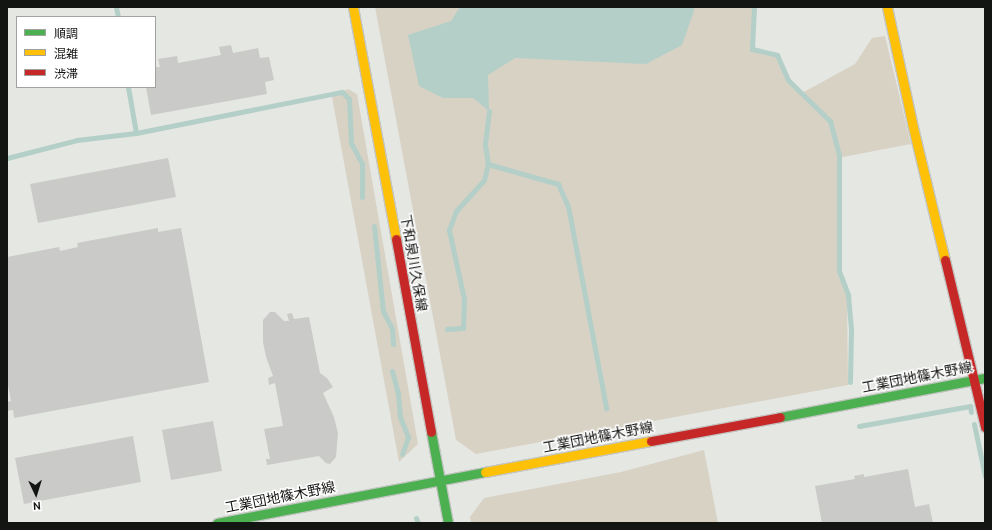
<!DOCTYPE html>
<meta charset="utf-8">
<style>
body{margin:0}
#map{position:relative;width:992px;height:530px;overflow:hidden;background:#e5e7e3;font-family:Cabin,"Noto Sans JP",sans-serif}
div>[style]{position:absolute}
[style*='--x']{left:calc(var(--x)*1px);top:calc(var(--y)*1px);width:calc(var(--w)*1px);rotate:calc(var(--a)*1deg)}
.green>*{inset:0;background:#d8d2c5}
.water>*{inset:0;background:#b3cfc8}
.stream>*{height:5px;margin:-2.5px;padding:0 2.5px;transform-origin:2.5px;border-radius:2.5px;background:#b3cfc8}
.building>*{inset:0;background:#cacbc8}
.roads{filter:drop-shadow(1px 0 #c3c5c2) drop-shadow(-1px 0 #c3c5c2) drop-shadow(0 1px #c3c5c2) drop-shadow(0 -1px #c3c5c2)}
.fast>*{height:9px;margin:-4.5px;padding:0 4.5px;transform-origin:4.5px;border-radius:4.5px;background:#4caf50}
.slow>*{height:9px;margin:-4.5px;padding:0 4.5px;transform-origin:4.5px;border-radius:4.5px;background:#ffc107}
.jam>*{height:9px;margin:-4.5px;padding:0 4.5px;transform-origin:4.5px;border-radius:4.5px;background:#c62828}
span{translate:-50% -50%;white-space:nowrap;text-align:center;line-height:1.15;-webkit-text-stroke:3px #fff;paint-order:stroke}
.street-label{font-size:14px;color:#131512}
.frame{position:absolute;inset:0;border:8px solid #131512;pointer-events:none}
.legend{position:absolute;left:16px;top:16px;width:140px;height:72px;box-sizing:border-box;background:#fff;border:1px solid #a1a1a0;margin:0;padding:5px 7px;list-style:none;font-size:12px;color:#131512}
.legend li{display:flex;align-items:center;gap:8px;height:20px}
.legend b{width:20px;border:1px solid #a1a1a0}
.north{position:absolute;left:16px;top:474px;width:40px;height:40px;-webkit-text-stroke:3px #fff;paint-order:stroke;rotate:176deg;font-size:11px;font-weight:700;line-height:16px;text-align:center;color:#131512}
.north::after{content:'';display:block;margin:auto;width:14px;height:18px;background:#131512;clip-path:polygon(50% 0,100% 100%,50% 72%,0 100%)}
</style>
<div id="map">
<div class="green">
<i style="clip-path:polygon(375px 7px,753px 7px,751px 51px,776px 57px,787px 82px,800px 94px,855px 64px,872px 38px,885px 36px,911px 144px,838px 158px,837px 272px,847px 296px,848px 385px,476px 454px,456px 440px)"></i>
<i style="clip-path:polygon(348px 89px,357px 94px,418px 444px,399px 462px,332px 97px)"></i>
<i style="clip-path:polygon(704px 450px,718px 523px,471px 523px,470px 517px,484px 498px,621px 472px)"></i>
</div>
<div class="water">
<i style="clip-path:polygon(460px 7px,694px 7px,694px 11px,682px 45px,646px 64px,515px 58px,488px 75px,489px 111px,473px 98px,443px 98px,419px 86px,408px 35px,451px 21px)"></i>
</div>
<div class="stream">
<i style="--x:116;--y:7;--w:10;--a:79"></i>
<i style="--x:754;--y:7;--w:42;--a:92.7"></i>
<i style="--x:752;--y:49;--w:26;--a:13"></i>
<i style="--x:777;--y:55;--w:27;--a:66"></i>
<i style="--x:788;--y:80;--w:59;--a:44.3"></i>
<i style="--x:830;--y:121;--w:35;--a:75"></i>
<i style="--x:839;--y:155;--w:116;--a:90"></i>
<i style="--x:839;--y:271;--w:26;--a:69"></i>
<i style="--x:848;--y:295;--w:34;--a:85"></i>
<i style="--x:851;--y:329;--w:53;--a:91.1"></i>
<i style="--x:128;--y:87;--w:47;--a:80.1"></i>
<i style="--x:489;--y:111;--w:34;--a:97"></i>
<i style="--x:485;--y:145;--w:19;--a:81"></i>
<i style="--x:488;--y:164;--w:73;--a:15.9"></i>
<i style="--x:558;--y:184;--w:24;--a:66"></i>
<i style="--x:568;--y:206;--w:206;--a:79.3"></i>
<i style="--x:7;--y:158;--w:72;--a:-14.4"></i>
<i style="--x:77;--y:140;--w:59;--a:-6.8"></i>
<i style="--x:136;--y:133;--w:210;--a:-11.3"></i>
<i style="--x:342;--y:92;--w:10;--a:45"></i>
<i style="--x:349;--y:99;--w:44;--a:87.4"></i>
<i style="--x:351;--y:143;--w:24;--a:62"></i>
<i style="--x:362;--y:164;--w:33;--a:90"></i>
<i style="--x:374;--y:226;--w:85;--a:84"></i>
<i style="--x:383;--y:311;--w:20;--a:63"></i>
<i style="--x:392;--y:329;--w:15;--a:86"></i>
<i style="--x:447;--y:329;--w:16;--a:-4"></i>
<i style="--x:463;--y:328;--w:29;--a:-88"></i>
<i style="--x:464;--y:299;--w:71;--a:-102.3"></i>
<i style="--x:449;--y:230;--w:20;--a:-70"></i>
<i style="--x:456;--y:211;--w:42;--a:-47.9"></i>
<i style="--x:484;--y:180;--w:16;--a:-76"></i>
<i style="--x:392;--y:371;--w:24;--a:75"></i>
<i style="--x:398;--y:394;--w:23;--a:85"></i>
<i style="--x:400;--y:417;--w:22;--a:68"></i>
<i style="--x:408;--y:437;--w:18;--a:109"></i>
<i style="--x:974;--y:424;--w:53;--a:78.1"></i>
<i style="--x:859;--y:426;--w:113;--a:-10.2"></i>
<i style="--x:970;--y:406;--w:6;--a:81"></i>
<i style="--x:416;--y:518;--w:5;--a:68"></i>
</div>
<div class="building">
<i style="clip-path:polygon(231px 45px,233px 53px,258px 48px,260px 58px,269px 57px,274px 80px,265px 82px,267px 94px,151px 115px,146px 87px,155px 87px,155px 67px,160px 67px,158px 59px,177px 56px,178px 63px,221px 55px,219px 47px)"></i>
<i style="clip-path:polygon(168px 158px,176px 197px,38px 223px,30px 184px)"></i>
<i style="clip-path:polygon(158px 228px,158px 232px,181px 228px,209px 382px,14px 418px,13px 410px,7px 411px,7px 402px,11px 401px,7px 380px,7px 257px,59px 247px,60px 251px,78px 247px,77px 243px)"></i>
<i style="clip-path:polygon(270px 312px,275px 312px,284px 321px,289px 321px,287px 314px,292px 313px,294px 319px,309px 317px,320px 373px,327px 378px,333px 387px,323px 393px,334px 417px,338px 433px,336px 457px,330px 464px,326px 463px,319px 456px,267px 465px,266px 459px,270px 459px,264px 429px,283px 426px,275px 383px,269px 385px,268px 378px,273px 376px,266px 357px,263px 342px,263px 320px)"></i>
<i style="clip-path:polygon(213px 421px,222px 471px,171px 480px,162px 430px)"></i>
<i style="clip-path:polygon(133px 436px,141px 482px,24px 504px,15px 458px)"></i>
<i style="clip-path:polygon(908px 469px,915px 507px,929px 504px,933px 523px,822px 523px,815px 486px,855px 479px,854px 476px,864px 474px,864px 477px)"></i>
</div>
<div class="roads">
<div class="fast">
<i style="--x:780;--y:417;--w:209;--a:-10.8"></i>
<i style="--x:431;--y:432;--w:93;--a:79.4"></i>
<i style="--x:217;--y:523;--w:273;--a:-10.8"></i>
</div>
<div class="slow">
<i style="--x:353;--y:7;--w:236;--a:79.5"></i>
<i style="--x:887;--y:7;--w:119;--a:77.8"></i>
<i style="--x:912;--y:123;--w:141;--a:76.5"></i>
<i style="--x:485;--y:472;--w:169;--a:-10.6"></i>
</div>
<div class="jam">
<i style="--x:396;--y:239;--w:196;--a:79.7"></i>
<i style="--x:945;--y:260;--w:172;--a:76.5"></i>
<i style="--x:651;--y:441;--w:131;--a:-10.5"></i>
</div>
</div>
<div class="street-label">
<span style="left:414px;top:263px;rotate:80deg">下和泉川久保線</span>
<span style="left:917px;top:377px;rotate:-11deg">工業団地篠木野線</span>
<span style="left:598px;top:437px;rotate:-11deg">工業団地篠木野線</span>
<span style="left:280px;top:497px;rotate:-11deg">工業団地篠木野線</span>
</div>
<div class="frame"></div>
<ul class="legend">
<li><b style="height:5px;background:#4caf50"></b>順調</li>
<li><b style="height:5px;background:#ffc107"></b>混雑</li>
<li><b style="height:5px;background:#c62828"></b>渋滞</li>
</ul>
<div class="north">N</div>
</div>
